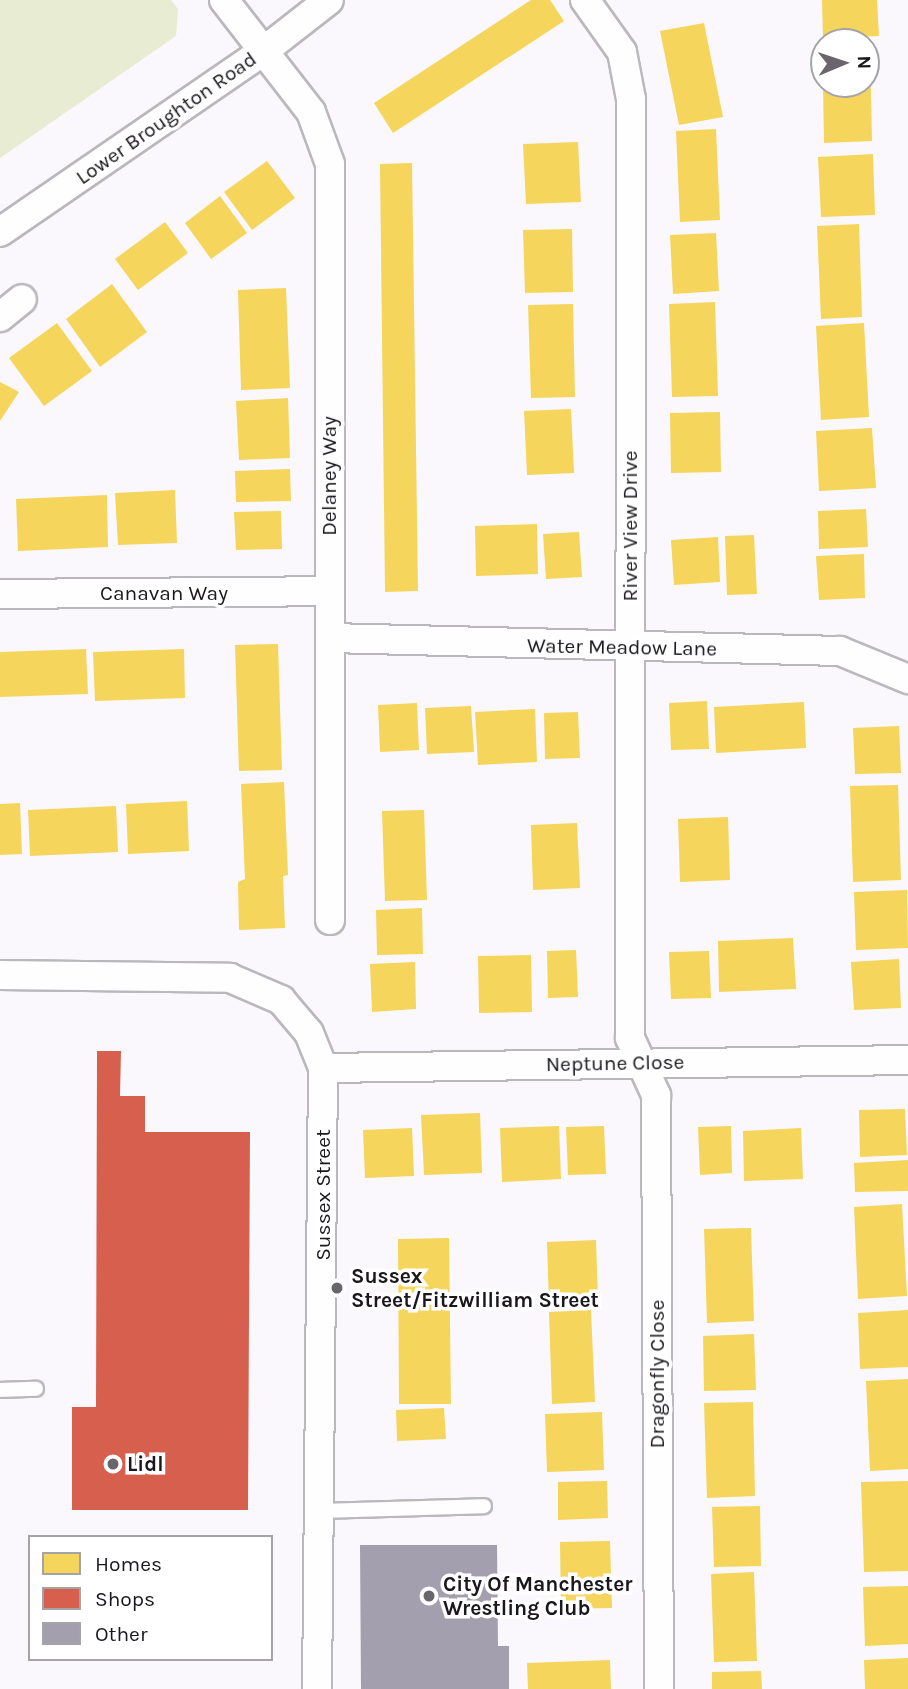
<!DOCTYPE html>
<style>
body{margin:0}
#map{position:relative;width:908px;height:1689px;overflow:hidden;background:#faf8fc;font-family:Karla,sans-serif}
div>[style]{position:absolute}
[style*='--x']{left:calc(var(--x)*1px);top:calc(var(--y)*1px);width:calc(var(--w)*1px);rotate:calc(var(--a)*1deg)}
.green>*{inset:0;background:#e8ecd2}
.homes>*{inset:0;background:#f6d55c}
.shops>*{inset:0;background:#d6604d}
.building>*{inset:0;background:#a39fae}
.roads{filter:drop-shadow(2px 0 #bab8bc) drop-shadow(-2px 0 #bab8bc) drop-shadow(0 2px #bab8bc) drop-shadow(0 -2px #bab8bc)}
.service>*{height:14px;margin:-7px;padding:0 7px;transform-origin:7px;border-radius:7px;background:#fefeff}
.minor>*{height:28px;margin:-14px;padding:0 14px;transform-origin:14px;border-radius:14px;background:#fefeff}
.dots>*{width:19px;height:19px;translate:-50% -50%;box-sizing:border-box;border:4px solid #fff;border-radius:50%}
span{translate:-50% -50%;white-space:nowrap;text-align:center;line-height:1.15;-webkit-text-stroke:7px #fff;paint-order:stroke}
.street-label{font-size:21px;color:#1b181d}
.poi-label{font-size:21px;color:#1b181d;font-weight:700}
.left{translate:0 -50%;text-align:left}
.legend{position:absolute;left:28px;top:1535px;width:245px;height:126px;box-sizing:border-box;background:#fff;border:2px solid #a4a3a5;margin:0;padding:9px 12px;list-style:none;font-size:21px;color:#1b181d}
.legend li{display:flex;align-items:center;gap:14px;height:35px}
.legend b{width:35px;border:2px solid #a4a3a5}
.north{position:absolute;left:810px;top:28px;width:70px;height:70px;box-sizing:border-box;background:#fff;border:2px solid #a4a3a5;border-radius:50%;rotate:88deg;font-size:19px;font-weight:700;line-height:28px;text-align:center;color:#1b181d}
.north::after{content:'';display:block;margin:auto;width:24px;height:32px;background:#69666b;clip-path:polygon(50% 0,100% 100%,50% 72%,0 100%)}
</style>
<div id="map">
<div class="green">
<i style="clip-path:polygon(0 0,171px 0,178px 9px,176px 36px,0 158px)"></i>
</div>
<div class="homes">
<i style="clip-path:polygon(531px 0,550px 0,564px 21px,393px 133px,374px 103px)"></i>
<i style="clip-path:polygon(822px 0,877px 0,879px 36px,823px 38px)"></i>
<i style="clip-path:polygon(704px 23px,723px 117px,679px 125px,660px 31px)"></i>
<i style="clip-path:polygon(866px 49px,870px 49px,872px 141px,824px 143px,823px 84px,866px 84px)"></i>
<i style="clip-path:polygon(716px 129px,720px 220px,680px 222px,676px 131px)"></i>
<i style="clip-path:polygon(578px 142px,581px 202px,526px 204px,523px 144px)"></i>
<i style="clip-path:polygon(873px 154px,875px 215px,821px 217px,818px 157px)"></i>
<i style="clip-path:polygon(267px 161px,295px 198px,252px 230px,224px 192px)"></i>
<i style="clip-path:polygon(412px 163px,418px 591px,385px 592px,380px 164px)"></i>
<i style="clip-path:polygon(220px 196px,247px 233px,211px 259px,185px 223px)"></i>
<i style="clip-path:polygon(165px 222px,188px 253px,138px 290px,115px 259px)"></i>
<i style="clip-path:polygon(859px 224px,862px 317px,821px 319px,817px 226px)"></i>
<i style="clip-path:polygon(572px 229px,573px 292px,525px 293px,523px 230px)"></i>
<i style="clip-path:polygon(716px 233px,719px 291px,673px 294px,670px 235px)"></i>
<i style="clip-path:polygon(112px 284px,147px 332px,100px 367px,66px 319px)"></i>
<i style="clip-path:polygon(286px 288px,290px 388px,241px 390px,238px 290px)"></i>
<i style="clip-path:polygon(715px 302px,718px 396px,672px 397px,669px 304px)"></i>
<i style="clip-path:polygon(573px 304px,575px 397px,531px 398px,528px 305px)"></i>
<i style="clip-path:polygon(57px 323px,92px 371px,44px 406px,9px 358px)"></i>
<i style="clip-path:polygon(864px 323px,869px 417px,821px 420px,816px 326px)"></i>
<i style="clip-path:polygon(0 382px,19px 392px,0 421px)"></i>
<i style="clip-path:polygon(288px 398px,290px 458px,239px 460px,236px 401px)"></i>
<i style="clip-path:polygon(571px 409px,574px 473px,527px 475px,524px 411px)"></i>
<i style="clip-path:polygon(720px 412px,721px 472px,671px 473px,670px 413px)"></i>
<i style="clip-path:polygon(872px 428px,876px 488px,819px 491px,816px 431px)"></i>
<i style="clip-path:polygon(290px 469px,291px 501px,236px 502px,235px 471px)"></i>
<i style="clip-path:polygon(175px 490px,177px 543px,118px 545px,115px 493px)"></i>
<i style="clip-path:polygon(107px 495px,108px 547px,18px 551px,16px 499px)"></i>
<i style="clip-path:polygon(866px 509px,868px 547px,819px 549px,818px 511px)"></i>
<i style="clip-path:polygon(281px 511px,282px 549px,236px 550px,234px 512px)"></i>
<i style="clip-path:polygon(537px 524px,538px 574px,476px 576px,475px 526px)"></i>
<i style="clip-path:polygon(579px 532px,582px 577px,546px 579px,543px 534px)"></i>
<i style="clip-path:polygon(754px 535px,757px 594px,727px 595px,725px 536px)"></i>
<i style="clip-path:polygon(718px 537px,720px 582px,674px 585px,671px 540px)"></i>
<i style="clip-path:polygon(864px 554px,865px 598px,819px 600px,816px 556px)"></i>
<i style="clip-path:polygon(278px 644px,282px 770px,239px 771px,235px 645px)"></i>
<i style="clip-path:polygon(86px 649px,88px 694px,0 697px,0 652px)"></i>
<i style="clip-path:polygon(184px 649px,185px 698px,95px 701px,93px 652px)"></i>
<i style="clip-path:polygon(707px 701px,709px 749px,671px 750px,669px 703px)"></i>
<i style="clip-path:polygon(804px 702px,806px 748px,716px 753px,714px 707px)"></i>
<i style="clip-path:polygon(417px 703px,419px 750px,380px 752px,378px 705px)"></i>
<i style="clip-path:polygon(471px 706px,474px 752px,427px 754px,425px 708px)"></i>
<i style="clip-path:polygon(535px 709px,537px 762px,478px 765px,475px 712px)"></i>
<i style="clip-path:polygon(578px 712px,580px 758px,545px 759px,544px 713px)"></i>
<i style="clip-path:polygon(899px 726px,901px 773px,855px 774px,853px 728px)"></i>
<i style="clip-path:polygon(284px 782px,288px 875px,283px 876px,285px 928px,239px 930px,238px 882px,245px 879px,241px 784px)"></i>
<i style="clip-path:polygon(898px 785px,901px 880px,853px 882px,850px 786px)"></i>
<i style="clip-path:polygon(187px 801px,189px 851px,128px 854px,126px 804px)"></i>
<i style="clip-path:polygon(20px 803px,22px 854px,0 855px,0 804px)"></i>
<i style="clip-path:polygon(116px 806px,118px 852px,30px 856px,28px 810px)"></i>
<i style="clip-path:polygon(424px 810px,427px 900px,385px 901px,382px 811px)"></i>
<i style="clip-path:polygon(728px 817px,730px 880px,680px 882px,678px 819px)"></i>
<i style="clip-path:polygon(577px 823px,580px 888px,533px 890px,531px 825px)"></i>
<i style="clip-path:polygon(907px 890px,908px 948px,856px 950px,854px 892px)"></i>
<i style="clip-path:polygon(422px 908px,423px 954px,377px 955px,376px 910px)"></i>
<i style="clip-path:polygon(793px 938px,796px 989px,719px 992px,718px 941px)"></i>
<i style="clip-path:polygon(576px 950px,578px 997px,548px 998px,547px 951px)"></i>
<i style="clip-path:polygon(709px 951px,711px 998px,671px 999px,669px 952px)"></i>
<i style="clip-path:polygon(531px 955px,532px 1012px,479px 1013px,478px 956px)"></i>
<i style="clip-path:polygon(899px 959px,901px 1008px,854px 1010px,851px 962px)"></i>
<i style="clip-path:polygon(415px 962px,416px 1009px,372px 1012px,370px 964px)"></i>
<i style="clip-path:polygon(905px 1109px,907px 1155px,860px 1157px,859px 1110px)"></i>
<i style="clip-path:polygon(480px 1113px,482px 1173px,424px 1175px,421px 1115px)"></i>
<i style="clip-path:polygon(559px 1126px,561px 1179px,502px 1182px,500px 1128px)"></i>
<i style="clip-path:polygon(604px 1126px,606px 1174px,568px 1175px,566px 1127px)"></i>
<i style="clip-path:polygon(731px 1126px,732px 1173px,700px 1175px,698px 1127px)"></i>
<i style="clip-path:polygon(412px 1128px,414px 1176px,365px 1178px,363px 1130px)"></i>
<i style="clip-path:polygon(801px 1128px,803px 1179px,744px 1181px,743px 1131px)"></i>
<i style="clip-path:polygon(908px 1160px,908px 1191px,855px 1192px,854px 1163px)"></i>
<i style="clip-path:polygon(902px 1204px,907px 1296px,858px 1299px,854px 1207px)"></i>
<i style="clip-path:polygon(751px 1228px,754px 1321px,707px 1323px,704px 1229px)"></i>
<i style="clip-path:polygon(449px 1238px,451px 1404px,399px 1404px,398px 1239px)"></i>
<i style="clip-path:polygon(596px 1240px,598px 1301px,549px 1303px,547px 1242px)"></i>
<i style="clip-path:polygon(591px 1310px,595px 1402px,552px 1404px,549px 1312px)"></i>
<i style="clip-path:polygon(908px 1310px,908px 1367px,860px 1369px,858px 1313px)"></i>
<i style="clip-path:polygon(754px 1334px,756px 1390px,704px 1391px,703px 1336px)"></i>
<i style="clip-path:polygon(908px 1379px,908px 1469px,870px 1471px,866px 1381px)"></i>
<i style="clip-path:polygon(753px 1402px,755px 1496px,707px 1498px,704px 1403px)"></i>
<i style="clip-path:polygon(444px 1408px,446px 1439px,397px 1441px,396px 1410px)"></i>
<i style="clip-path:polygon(602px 1412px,604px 1470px,547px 1472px,545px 1414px)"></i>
<i style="clip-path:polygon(607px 1481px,608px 1518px,558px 1520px,558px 1482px)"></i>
<i style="clip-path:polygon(908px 1481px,908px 1571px,864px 1572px,861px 1482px)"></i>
<i style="clip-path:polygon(760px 1506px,761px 1566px,714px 1567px,712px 1507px)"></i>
<i style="clip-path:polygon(610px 1541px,612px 1608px,561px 1609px,560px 1542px)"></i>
<i style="clip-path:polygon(754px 1572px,757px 1661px,714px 1662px,711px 1574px)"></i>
<i style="clip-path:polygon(908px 1586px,908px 1644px,865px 1646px,863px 1587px)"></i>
<i style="clip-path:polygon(908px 1658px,908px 1689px,865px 1689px,864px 1660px)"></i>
<i style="clip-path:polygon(610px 1660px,611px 1689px,528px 1689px,527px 1663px)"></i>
<i style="clip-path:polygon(761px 1671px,762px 1689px,712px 1689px,712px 1672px)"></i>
</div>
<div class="shops">
<i style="clip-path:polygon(97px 1051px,121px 1051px,120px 1096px,145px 1096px,145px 1132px,250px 1132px,248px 1510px,72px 1510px,72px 1407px,96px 1407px)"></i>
</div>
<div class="building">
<i style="clip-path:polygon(360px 1545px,497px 1545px,498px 1646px,509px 1646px,509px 1689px,361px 1689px)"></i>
</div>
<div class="roads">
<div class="service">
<i style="--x:0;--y:1390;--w:36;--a:-2"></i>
<i style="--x:319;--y:1511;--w:165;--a:-1.7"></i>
</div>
<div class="minor">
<i style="--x:224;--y:0;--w:142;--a:52.2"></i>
<i style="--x:311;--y:112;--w:55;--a:69.9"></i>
<i style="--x:330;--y:164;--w:756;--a:90"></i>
<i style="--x:585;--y:0;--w:64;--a:54.6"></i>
<i style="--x:622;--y:52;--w:48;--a:79.2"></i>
<i style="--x:631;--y:99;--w:939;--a:90.06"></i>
<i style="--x:630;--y:1038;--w:63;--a:65.5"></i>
<i style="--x:656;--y:1095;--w:594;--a:89.71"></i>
<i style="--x:0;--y:232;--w:321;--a:-34.5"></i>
<i style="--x:265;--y:50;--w:81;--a:-38"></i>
<i style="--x:0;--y:317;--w:28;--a:-39"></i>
<i style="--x:0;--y:594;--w:329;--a:-0.5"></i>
<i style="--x:330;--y:638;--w:510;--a:1.46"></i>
<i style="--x:840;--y:651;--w:74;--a:22.4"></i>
<i style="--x:0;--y:975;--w:230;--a:0.7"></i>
<i style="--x:230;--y:978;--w:56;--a:23.3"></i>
<i style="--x:281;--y:1000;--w:43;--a:49.7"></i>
<i style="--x:309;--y:1033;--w:38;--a:68"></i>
<i style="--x:323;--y:1068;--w:621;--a:90.55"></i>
<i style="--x:323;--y:1068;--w:585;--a:-0.78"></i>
</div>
</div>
<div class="dots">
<i style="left:337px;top:1288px;background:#69666b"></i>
<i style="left:113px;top:1464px;background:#69666b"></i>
<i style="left:429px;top:1596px;background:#69666b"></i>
</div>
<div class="street-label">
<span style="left:166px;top:118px;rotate:-35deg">Lower Broughton Road</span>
<span style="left:329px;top:476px;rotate:-90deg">Delaney Way</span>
<span style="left:630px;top:526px;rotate:-90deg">River View Drive</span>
<span style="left:164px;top:593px">Canavan Way</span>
<span style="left:622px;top:647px;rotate:1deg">Water Meadow Lane</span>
<span style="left:615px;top:1063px;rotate:-1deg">Neptune Close</span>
<span style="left:323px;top:1195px;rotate:-90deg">Sussex Street</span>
<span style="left:657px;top:1374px;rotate:-90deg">Dragonfly Close</span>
</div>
<div class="poi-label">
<span class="left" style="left:351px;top:1288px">Sussex<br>Street/Fitzwilliam Street</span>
<span class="left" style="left:127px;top:1464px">Lidl</span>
<span class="left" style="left:443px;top:1596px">City Of Manchester<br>Wrestling Club</span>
</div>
<ul class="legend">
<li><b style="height:19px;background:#f6d55c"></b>Homes</li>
<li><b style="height:19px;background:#d6604d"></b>Shops</li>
<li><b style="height:19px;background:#a39fae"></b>Other</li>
</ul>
<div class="north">N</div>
</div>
